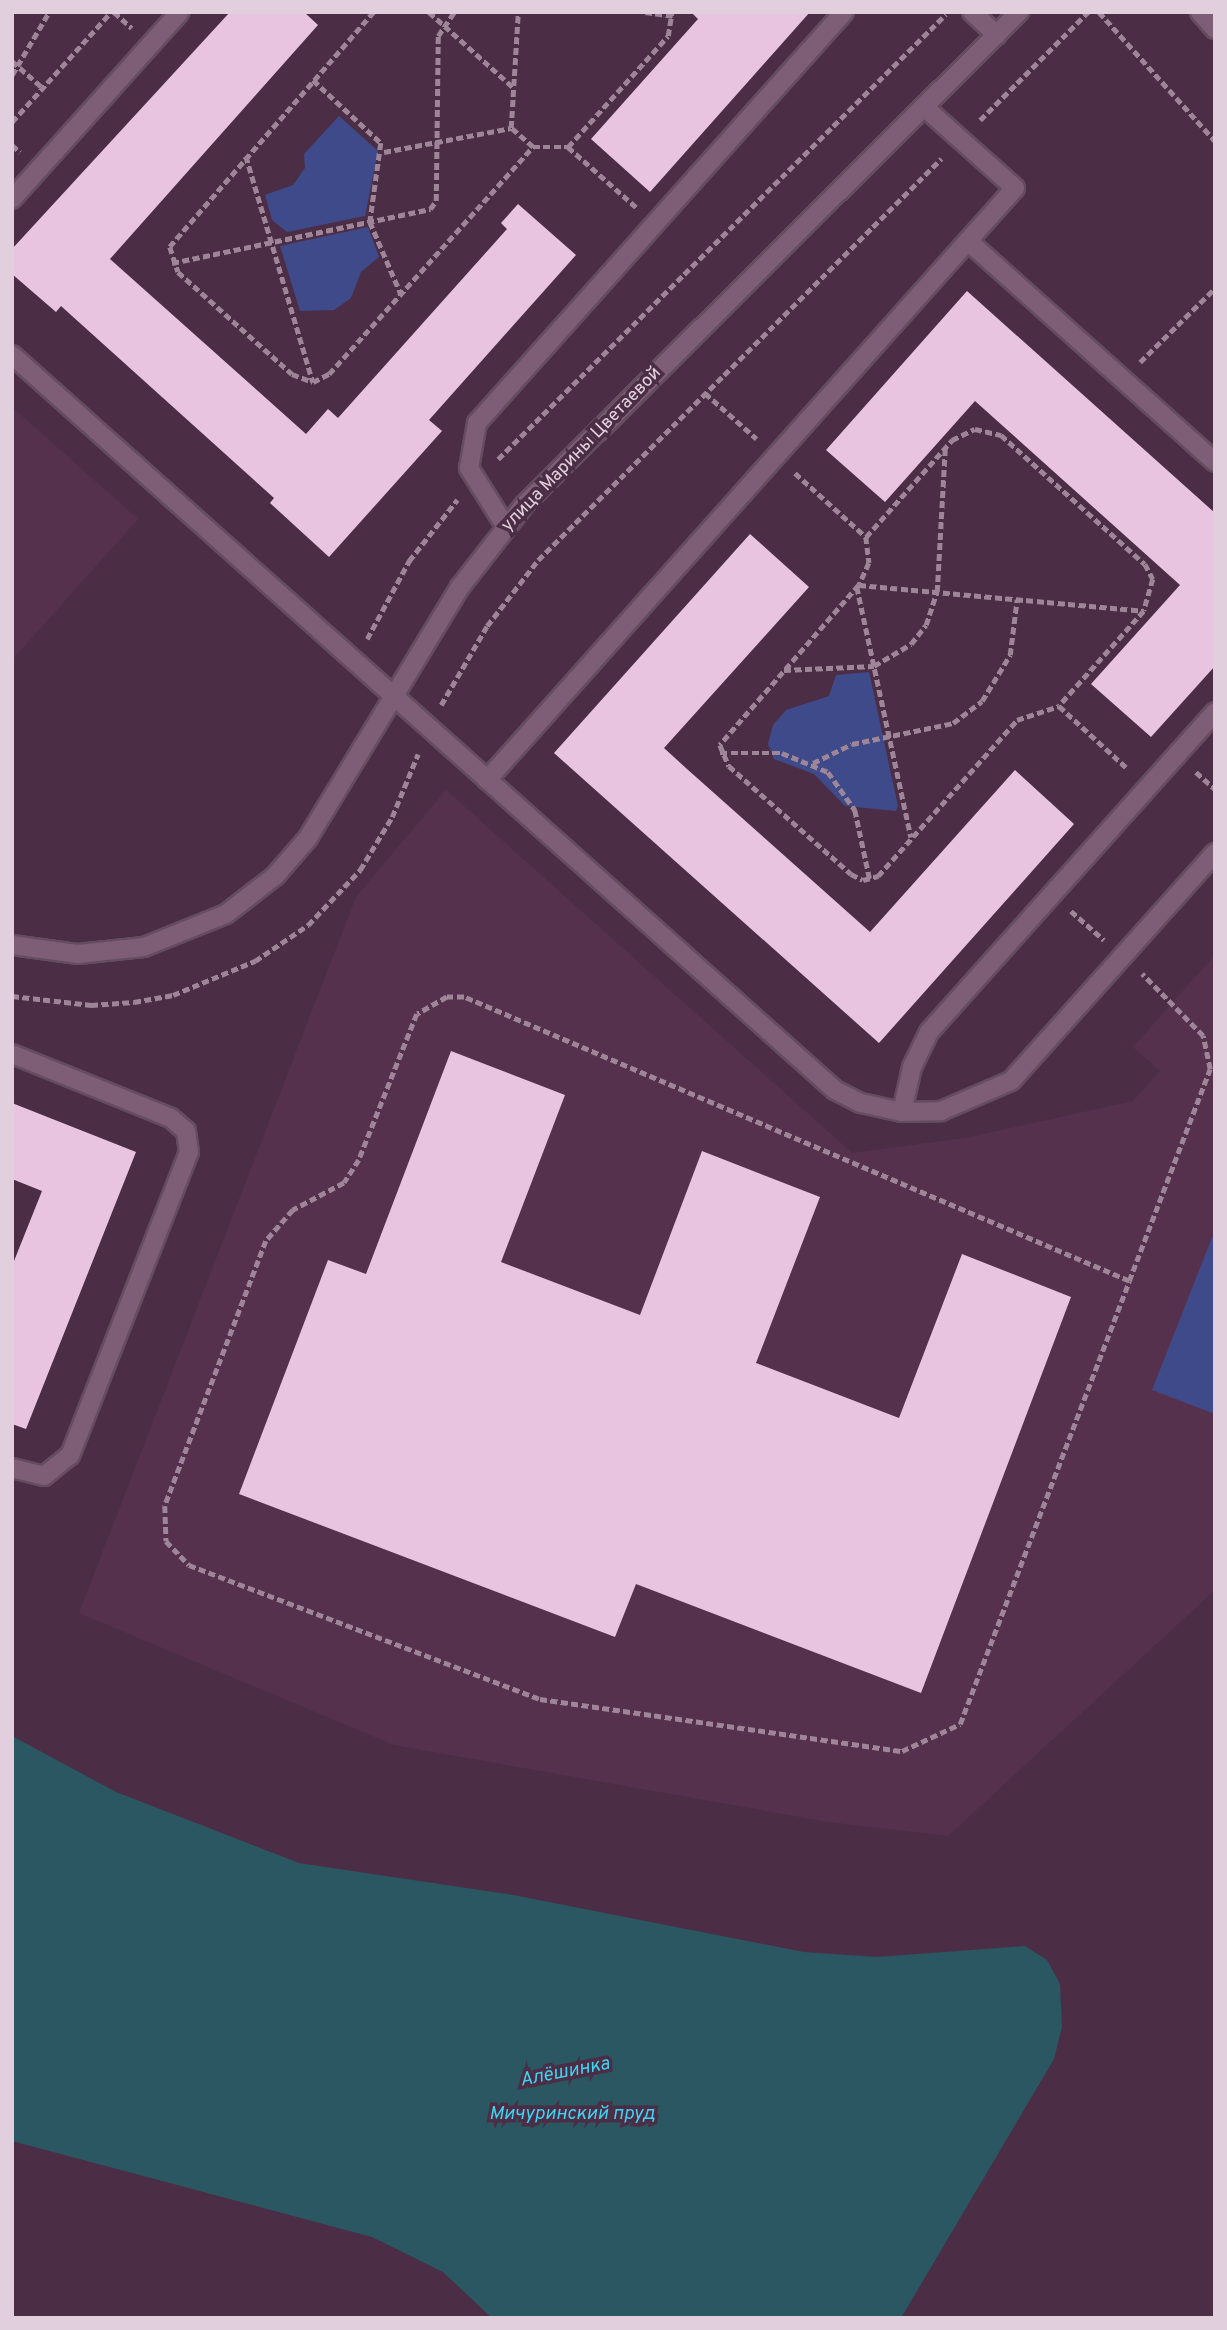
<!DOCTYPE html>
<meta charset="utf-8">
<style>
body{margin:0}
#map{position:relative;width:1227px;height:2330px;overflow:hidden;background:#4b2e45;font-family:Overpass,sans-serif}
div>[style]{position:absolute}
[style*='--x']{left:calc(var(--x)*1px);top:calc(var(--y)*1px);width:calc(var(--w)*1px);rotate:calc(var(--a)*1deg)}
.built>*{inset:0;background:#55314e}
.green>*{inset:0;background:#3f4a8a}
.water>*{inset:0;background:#2a5761}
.building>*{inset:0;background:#e9c4e1}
.path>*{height:4.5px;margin-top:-2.25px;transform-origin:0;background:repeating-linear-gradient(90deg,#9e8698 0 7px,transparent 0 10.5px)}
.roads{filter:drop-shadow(2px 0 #654d60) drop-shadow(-2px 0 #654d60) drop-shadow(0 2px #654d60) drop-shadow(0 -2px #654d60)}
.lane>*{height:18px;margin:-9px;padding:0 9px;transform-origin:9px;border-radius:9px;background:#7e5d77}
.street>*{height:18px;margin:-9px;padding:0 9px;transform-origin:9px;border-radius:9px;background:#7e5d77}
span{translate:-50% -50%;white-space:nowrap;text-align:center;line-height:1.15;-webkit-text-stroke:7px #4b2e45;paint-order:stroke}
.street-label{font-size:18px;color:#e2cfdd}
.water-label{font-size:19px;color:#3dd5f3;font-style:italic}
.frame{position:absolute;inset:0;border:14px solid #e2cfdd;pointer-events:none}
</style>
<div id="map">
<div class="built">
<i style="clip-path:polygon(12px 407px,138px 519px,12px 660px)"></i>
<i style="clip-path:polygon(446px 790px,852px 1153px,965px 1138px,1133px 1101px,1160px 1071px,1133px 1047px,1215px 955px,1215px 1590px,948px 1836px,829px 1822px,394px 1745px,79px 1613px,356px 897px)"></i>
</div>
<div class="green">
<i style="clip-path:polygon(339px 116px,378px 151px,365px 216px,287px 232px,272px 220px,265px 195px,293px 185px,305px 168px,304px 154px)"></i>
<i style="clip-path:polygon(368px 227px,379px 257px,361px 272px,351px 298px,334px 310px,300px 311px,280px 246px)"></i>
<i style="clip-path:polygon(869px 672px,898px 806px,896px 811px,845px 806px,814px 774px,774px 759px,768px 744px,773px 725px,786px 710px,829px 696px,836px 675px)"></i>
<i style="clip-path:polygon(1215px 1230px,1215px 1414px,1152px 1390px)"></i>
</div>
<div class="water">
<i style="clip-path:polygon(12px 1736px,116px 1792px,299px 1863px,513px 1895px,804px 1952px,877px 1957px,1025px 1946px,1047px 1960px,1060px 1984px,1062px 2027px,1054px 2059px,901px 2318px,492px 2318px,443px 2272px,372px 2237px,12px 2141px)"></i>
</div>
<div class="building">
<i style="clip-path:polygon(230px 12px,304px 12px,318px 25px,110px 259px,306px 434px,328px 409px,338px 418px,507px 229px,501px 223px,518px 204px,576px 255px,429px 420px,442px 431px,329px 557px,270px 503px,274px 498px,61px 306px,56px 312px,12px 274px,12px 249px)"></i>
<i style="clip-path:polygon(691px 12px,810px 12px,650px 192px,591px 139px,698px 19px)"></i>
<i style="clip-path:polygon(967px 291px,1215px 513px,1215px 666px,1151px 737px,1091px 684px,1180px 585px,975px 401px,885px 502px,826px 450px)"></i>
<i style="clip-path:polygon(750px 534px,809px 587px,664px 748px,687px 769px,870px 932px,1015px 770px,1074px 824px,879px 1043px,554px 753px)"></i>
<i style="clip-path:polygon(451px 1051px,565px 1095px,501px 1262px,640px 1315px,702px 1151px,820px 1197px,756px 1363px,899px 1418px,962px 1254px,1071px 1297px,921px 1693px,636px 1584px,615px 1637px,239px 1494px,328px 1260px,366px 1274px)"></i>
<i style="clip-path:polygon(12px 1103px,136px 1152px,26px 1429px,12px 1424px,12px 1266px,42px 1191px,12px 1179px)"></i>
</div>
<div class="path">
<i style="--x:114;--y:12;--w:24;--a:42"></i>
<i style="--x:374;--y:12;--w:311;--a:131"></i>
<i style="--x:170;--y:247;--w:26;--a:72"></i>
<i style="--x:178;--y:272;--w:153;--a:41.8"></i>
<i style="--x:292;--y:374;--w:22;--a:21"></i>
<i style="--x:313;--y:382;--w:18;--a:-27"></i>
<i style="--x:329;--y:374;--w:305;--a:-48.1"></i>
<i style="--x:533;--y:147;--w:29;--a:-139"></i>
<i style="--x:429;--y:12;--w:113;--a:41.8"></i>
<i style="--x:645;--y:12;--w:28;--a:8"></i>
<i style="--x:1099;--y:12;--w:173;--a:48"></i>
<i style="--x:12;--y:61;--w:41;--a:41.1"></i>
<i style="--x:12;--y:75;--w:73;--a:-59.6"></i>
<i style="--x:313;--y:80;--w:93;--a:42.8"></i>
<i style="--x:381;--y:143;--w:80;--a:97.9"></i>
<i style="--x:370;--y:222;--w:78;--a:66.7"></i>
<i style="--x:980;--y:120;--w:153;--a:-45"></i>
<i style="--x:12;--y:122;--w:148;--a:-48"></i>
<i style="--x:511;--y:128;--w:116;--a:-86.5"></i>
<i style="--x:12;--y:145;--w:11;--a:41"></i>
<i style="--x:533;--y:147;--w:35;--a:0"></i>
<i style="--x:568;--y:147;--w:91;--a:41.4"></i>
<i style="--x:568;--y:147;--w:149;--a:-48"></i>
<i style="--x:668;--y:36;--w:24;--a:-81"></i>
<i style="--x:384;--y:152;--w:129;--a:-10.7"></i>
<i style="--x:246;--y:156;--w:236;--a:73.5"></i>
<i style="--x:172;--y:263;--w:264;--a:-11.8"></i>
<i style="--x:430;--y:209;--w:10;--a:-53"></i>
<i style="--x:436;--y:201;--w:165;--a:-89.3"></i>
<i style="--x:438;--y:36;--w:29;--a:-56"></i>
<i style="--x:1140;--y:362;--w:105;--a:-44.6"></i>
<i style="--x:705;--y:393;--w:69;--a:41.5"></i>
<i style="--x:498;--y:459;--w:631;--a:-44.81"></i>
<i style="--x:795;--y:473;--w:96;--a:42"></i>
<i style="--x:866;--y:537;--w:130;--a:-48.4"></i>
<i style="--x:952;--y:440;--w:25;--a:-26"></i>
<i style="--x:975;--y:429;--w:27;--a:13"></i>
<i style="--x:1001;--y:435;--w:193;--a:41.9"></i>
<i style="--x:1145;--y:564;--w:17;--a:62"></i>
<i style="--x:1153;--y:579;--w:33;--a:106"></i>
<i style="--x:1144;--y:611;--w:127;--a:131.8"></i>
<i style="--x:1059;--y:706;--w:93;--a:42.4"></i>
<i style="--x:866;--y:537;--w:26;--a:83"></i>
<i style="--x:869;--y:563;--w:24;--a:114"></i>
<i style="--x:859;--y:585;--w:212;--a:131"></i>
<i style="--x:720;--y:745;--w:23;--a:67"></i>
<i style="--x:729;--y:766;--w:163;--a:41.5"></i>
<i style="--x:851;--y:874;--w:13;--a:27"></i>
<i style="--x:863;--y:880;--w:16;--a:-15"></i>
<i style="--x:878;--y:876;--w:209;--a:-48.3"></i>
<i style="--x:1017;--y:720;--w:44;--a:-18.4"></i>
<i style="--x:859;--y:585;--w:285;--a:5.2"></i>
<i style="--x:857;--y:587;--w:256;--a:77.8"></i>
<i style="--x:367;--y:639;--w:89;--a:-61.7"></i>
<i style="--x:409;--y:561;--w:78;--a:-51.8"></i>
<i style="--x:784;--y:670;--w:90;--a:-2.5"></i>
<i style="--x:874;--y:666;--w:43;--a:-30.7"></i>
<i style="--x:911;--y:644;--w:24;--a:-52"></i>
<i style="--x:926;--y:625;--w:35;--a:-72"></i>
<i style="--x:937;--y:592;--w:144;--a:-86.8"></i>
<i style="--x:441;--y:705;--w:91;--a:-59.8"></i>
<i style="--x:487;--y:626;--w:83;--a:-52.3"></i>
<i style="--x:538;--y:560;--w:569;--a:-44.86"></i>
<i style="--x:720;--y:753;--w:62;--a:0"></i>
<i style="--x:782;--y:753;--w:50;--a:22.4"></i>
<i style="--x:828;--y:772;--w:47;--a:54.6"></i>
<i style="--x:855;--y:810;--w:72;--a:77.9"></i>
<i style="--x:813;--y:763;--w:43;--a:-26"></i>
<i style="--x:852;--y:744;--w:103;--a:-11.7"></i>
<i style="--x:953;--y:723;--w:36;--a:-37"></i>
<i style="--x:982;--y:701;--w:54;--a:-58.7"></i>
<i style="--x:1010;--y:655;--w:56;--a:-82.9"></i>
<i style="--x:1196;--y:772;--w:25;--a:42"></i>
<i style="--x:1071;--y:911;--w:44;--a:41.3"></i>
<i style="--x:12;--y:996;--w:80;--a:6.5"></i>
<i style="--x:91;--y:1005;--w:43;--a:-4"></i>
<i style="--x:134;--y:1002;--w:40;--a:-10"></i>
<i style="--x:173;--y:995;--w:89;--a:-22.5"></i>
<i style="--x:255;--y:961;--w:64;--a:-34.2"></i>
<i style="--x:308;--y:925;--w:76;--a:-46.6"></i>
<i style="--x:360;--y:870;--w:62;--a:-58.9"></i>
<i style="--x:392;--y:817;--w:68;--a:-67.6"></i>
<i style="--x:1129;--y:1281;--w:723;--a:-156.87"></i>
<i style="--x:464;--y:997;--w:17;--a:180"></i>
<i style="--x:447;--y:997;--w:34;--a:150"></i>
<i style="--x:417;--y:1014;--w:157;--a:111.7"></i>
<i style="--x:359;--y:1160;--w:27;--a:123"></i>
<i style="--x:344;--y:1183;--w:58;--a:152.1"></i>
<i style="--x:293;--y:1210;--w:41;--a:131.1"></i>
<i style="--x:266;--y:1241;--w:284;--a:110.9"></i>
<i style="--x:165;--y:1506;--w:35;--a:88"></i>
<i style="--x:166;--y:1541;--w:33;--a:46"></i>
<i style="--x:189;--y:1565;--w:376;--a:20.9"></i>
<i style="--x:540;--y:1699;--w:366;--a:8.2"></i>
<i style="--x:902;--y:1751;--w:64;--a:-25"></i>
<i style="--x:960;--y:1724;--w:474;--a:-69.1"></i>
<i style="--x:1129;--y:1281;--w:227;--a:-69.1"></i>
<i style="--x:1210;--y:1069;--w:34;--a:-102"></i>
<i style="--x:1203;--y:1036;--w:87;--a:-134.5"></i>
</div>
<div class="roads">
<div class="lane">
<i style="--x:972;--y:12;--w:34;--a:43"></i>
<i style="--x:12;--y:199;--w:251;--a:-48.1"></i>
<i style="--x:968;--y:241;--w:331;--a:41.8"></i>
<i style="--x:12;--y:355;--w:1103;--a:41.77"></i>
<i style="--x:835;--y:1090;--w:29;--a:27"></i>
<i style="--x:861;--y:1103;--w:42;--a:12.4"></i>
<i style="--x:902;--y:1112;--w:39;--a:-1"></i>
<i style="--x:941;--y:1111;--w:76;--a:-23.2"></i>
<i style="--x:1011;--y:1081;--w:306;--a:-48.2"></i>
<i style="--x:506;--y:527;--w:70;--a:-122.1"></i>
<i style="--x:469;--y:468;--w:46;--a:-79.9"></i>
<i style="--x:477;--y:423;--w:551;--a:-48.24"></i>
<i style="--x:487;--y:780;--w:793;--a:-48.27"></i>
<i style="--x:1015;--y:188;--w:122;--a:-138.3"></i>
<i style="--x:12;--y:1054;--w:171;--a:21.9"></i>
<i style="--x:171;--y:1118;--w:20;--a:41"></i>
<i style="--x:186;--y:1131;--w:21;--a:82"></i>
<i style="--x:189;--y:1152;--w:326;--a:111.4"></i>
<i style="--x:70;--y:1455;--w:33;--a:141"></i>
<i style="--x:44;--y:1476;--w:33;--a:-166"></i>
<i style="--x:902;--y:1112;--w:46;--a:-77.5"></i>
<i style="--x:912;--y:1067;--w:39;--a:-64"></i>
<i style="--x:929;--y:1032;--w:429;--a:-48.2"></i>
</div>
<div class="street">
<i style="--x:1200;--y:12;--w:23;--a:49"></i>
<i style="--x:12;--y:945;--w:67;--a:7.8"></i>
<i style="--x:78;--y:954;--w:66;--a:-6.1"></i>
<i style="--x:144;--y:947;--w:88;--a:-21.9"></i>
<i style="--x:226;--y:914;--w:62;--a:-37.8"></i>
<i style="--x:275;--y:876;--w:50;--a:-49"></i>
<i style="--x:308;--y:838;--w:293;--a:-58.8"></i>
<i style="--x:460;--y:587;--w:104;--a:-52"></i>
<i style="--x:524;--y:505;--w:699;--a:-44.88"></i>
</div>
</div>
<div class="street-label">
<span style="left:582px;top:450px;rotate:-46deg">улица Марины Цветаевой</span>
</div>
<div class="water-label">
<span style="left:565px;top:2073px;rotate:-11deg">Алёшинка</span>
<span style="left:572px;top:2115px">Мичуринский пруд</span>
</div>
<div class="frame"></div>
</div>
